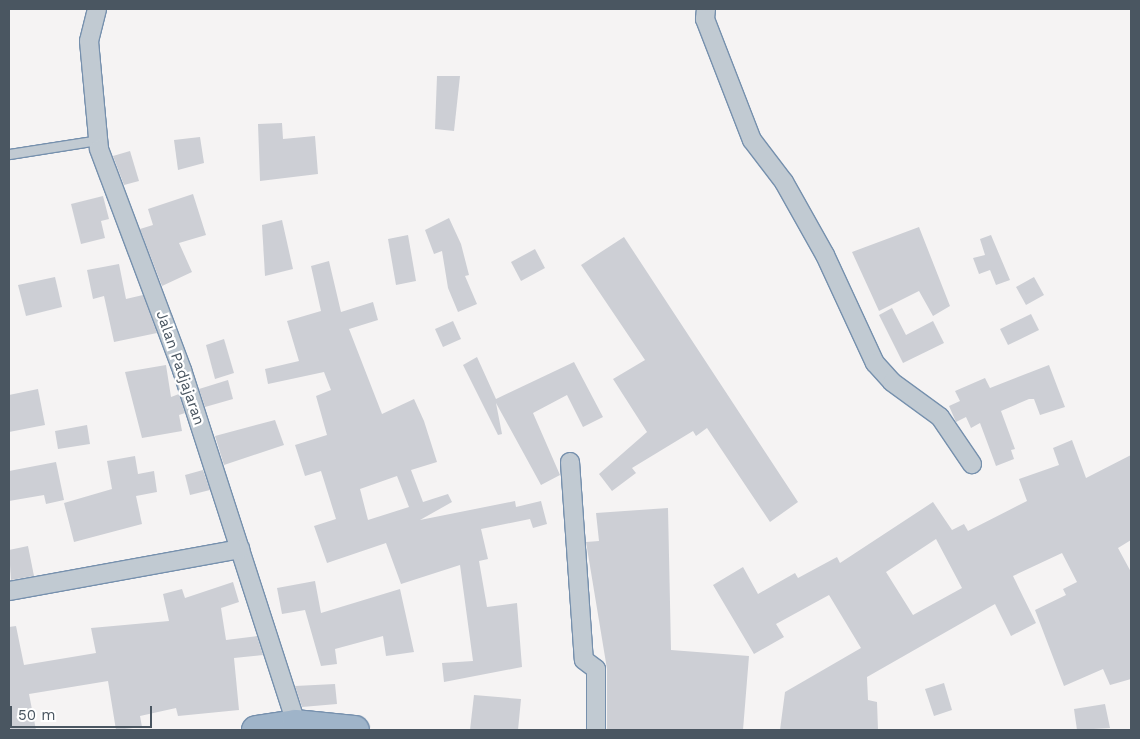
<!DOCTYPE html>
<style>
body{margin:0}
#map{position:relative;width:1140px;height:739px;overflow:hidden;background:#f5f3f3;font-family:"Work Sans",sans-serif}
div>[style]{position:absolute}
[style*='--x']{left:calc(var(--x)*1px);top:calc(var(--y)*1px);width:calc(var(--w)*1px);rotate:calc(var(--a)*1deg)}
.building>*{inset:0;background:#cdcfd5}
.roads{filter:drop-shadow(1px 0 #7690ad) drop-shadow(-1px 0 #7690ad) drop-shadow(0 1px #7690ad) drop-shadow(0 -1px #7690ad)}
.service>*{height:9px;margin:-4.5px;padding:0 4.5px;transform-origin:4.5px;border-radius:4.5px;background:#c1cad2}
.minor>*{height:18px;margin:-9px;padding:0 9px;transform-origin:9px;border-radius:9px;background:#c1cad2}
.trunk>*{height:28px;margin:-14px;padding:0 14px;transform-origin:14px;border-radius:14px;background:#9fb4c9}
span{translate:-50% -50%;white-space:nowrap;text-align:center;line-height:1.15;-webkit-text-stroke:4.5px #fff;paint-order:stroke}
.street-label{font-size:15px;color:#4a5661}
.frame{position:absolute;inset:0;border:10px solid #4a5661;pointer-events:none}
.scale{position:absolute;left:10px;top:706px;width:142px;height:22px;box-sizing:border-box;border:2px solid #4a5661;border-top:0;padding-left:6px;font-size:15px;line-height:18px;white-space:nowrap;color:#4a5661;-webkit-text-stroke:4px #fff;paint-order:stroke}
</style>
<div id="map">
<div class="building">
<i style="clip-path:polygon(437px 76px,460px 76px,454px 131px,435px 129px)"></i>
<i style="clip-path:polygon(282px 123px,283px 139px,315px 136px,318px 174px,260px 181px,258px 124px)"></i>
<i style="clip-path:polygon(200px 137px,204px 163px,178px 170px,174px 140px)"></i>
<i style="clip-path:polygon(130px 151px,139px 181px,124px 185px,113px 156px)"></i>
<i style="clip-path:polygon(193px 194px,206px 235px,179px 243px,192px 272px,162px 286px,140px 229px,153px 225px,148px 209px)"></i>
<i style="clip-path:polygon(103px 196px,109px 219px,101px 221px,105px 238px,81px 244px,71px 204px)"></i>
<i style="clip-path:polygon(449px 218px,461px 244px,469px 275px,465px 276px,477px 304px,458px 312px,448px 288px,442px 251px,434px 254px,425px 230px)"></i>
<i style="clip-path:polygon(282px 220px,293px 269px,265px 276px,262px 225px)"></i>
<i style="clip-path:polygon(919px 227px,950px 306px,933px 316px,919px 291px,879px 311px,852px 252px)"></i>
<i style="clip-path:polygon(408px 235px,416px 281px,396px 285px,388px 239px)"></i>
<i style="clip-path:polygon(991px 235px,1010px 280px,996px 285px,990px 270px,979px 274px,973px 258px,985px 255px,980px 239px)"></i>
<i style="clip-path:polygon(624px 237px,798px 502px,770px 522px,707px 428px,696px 436px,693px 431px,632px 468px,636px 473px,612px 491px,599px 474px,647px 432px,613px 379px,645px 360px,581px 265px)"></i>
<i style="clip-path:polygon(535px 249px,545px 268px,521px 281px,511px 262px)"></i>
<i style="clip-path:polygon(evenodd,329px 261px,341px 312px,373px 302px,378px 320px,349px 329px,382px 414px,414px 399px,424px 421px,437px 462px,411px 470px,423px 502px,448px 494px,452px 502px,420px 520px,515px 501px,516px 507px,541px 501px,547px 524px,533px 528px,530px 519px,481px 529px,488px 559px,479px 561px,487px 607px,517px 603px,522px 667px,444px 682px,442px 663px,473px 661px,460px 565px,401px 584px,386px 543px,327px 563px,314px 526px,336px 519px,321px 471px,305px 476px,295px 445px,327px 435px,316px 396px,331px 390px,324px 372px,268px 384px,265px 369px,299px 361px,287px 321px,321px 311px,311px 266px,329px 261px,397px 476px,409px 507px,368px 520px,360px 489px,397px 476px)"></i>
<i style="clip-path:polygon(119px 264px,126px 299px,143px 295px,157px 333px,114px 342px,104px 296px,93px 299px,87px 270px)"></i>
<i style="clip-path:polygon(55px 277px,62px 307px,26px 316px,18px 285px)"></i>
<i style="clip-path:polygon(1034px 277px,1044px 295px,1026px 305px,1016px 287px)"></i>
<i style="clip-path:polygon(892px 308px,906px 335px,933px 321px,944px 343px,903px 363px,879px 315px)"></i>
<i style="clip-path:polygon(1031px 314px,1039px 330px,1008px 345px,1000px 329px)"></i>
<i style="clip-path:polygon(453px 321px,461px 339px,443px 347px,435px 329px)"></i>
<i style="clip-path:polygon(224px 339px,234px 373px,215px 379px,206px 345px)"></i>
<i style="clip-path:polygon(477px 357px,496px 399px,574px 362px,603px 417px,583px 427px,567px 395px,533px 413px,560px 475px,541px 485px,496px 403px,502px 434px,498px 435px,463px 365px)"></i>
<i style="clip-path:polygon(166px 365px,171px 397px,179px 394px,185px 413px,179px 415px,182px 431px,142px 438px,125px 372px)"></i>
<i style="clip-path:polygon(1049px 365px,1065px 407px,1040px 415px,1034px 399px,1029px 399px,1001px 411px,1015px 449px,1011px 450px,1014px 459px,996px 466px,980px 423px,971px 428px,966px 417px,956px 422px,949px 406px,960px 401px,955px 391px,985px 378px,990px 388px)"></i>
<i style="clip-path:polygon(228px 380px,233px 399px,205px 407px,199px 389px)"></i>
<i style="clip-path:polygon(38px 389px,45px 425px,9px 432px,9px 395px)"></i>
<i style="clip-path:polygon(275px 420px,284px 445px,224px 465px,215px 436px)"></i>
<i style="clip-path:polygon(87px 425px,90px 444px,58px 449px,55px 431px)"></i>
<i style="clip-path:polygon(evenodd,1072px 440px,1086px 478px,1131px 455px,1131px 540px,1118px 548px,1131px 572px,1131px 679px,1110px 685px,1103px 669px,1064px 686px,1035px 610px,1066px 595px,1063px 589px,1077px 582px,1062px 553px,1013px 576px,1036px 623px,1011px 636px,995px 604px,867px 677px,868px 700px,877px 702px,878px 730px,780px 730px,785px 692px,861px 648px,829px 595px,776px 624px,784px 637px,754px 654px,713px 585px,743px 567px,758px 594px,795px 573px,798px 578px,837px 557px,840px 563px,933px 502px,952px 530px,964px 524px,968px 531px,1027px 501px,1019px 479px,1059px 465px,1053px 448px,1072px 440px,936px 539px,962px 588px,913px 615px,886px 572px,936px 539px)"></i>
<i style="clip-path:polygon(135px 456px,138px 474px,154px 471px,157px 492px,136px 496px,142px 524px,74px 542px,64px 503px,112px 489px,107px 461px)"></i>
<i style="clip-path:polygon(56px 462px,64px 500px,46px 504px,44px 495px,9px 501px,9px 471px)"></i>
<i style="clip-path:polygon(203px 470px,210px 490px,190px 495px,185px 475px)"></i>
<i style="clip-path:polygon(668px 508px,671px 650px,749px 656px,743px 730px,607px 730px,607px 669px,586px 542px,599px 541px,596px 513px)"></i>
<i style="clip-path:polygon(28px 546px,34px 576px,11px 580px,9px 550px)"></i>
<i style="clip-path:polygon(315px 581px,321px 613px,400px 589px,414px 652px,386px 656px,383px 636px,335px 649px,337px 664px,321px 666px,305px 610px,282px 614px,277px 588px)"></i>
<i style="clip-path:polygon(233px 582px,239px 602px,221px 608px,226px 640px,257px 636px,263px 655px,234px 658px,239px 710px,178px 716px,176px 708px,140px 716px,142px 727px,116px 730px,108px 681px,29px 694px,36px 730px,9px 730px,9px 627px,16px 626px,24px 665px,96px 653px,91px 628px,169px 621px,163px 594px,182px 589px,185px 598px)"></i>
<i style="clip-path:polygon(944px 683px,952px 710px,934px 716px,925px 689px)"></i>
<i style="clip-path:polygon(335px 684px,337px 704px,302px 707px,295px 686px)"></i>
<i style="clip-path:polygon(474px 695px,521px 699px,518px 730px,470px 730px)"></i>
<i style="clip-path:polygon(1105px 704px,1110px 728px,1077px 730px,1074px 709px)"></i>
</div>
<div class="roads">
<div class="service">
<i style="--x:9;--y:154;--w:90;--a:-8.9"></i>
</div>
<div class="minor">
<i style="--x:97;--y:9;--w:33;--a:104"></i>
<i style="--x:89;--y:41;--w:108;--a:84.7"></i>
<i style="--x:99;--y:149;--w:236;--a:69.4"></i>
<i style="--x:182;--y:370;--w:378;--a:72.1"></i>
<i style="--x:706;--y:9;--w:10;--a:96"></i>
<i style="--x:705;--y:19;--w:130;--a:68.8"></i>
<i style="--x:752;--y:140;--w:53;--a:52.7"></i>
<i style="--x:784;--y:182;--w:84;--a:60.7"></i>
<i style="--x:825;--y:255;--w:119;--a:65.2"></i>
<i style="--x:875;--y:363;--w:25;--a:48"></i>
<i style="--x:892;--y:382;--w:59;--a:36.1"></i>
<i style="--x:940;--y:417;--w:57;--a:55.8"></i>
<i style="--x:570;--y:462;--w:198;--a:86"></i>
<i style="--x:584;--y:660;--w:15;--a:37"></i>
<i style="--x:596;--y:669;--w:61;--a:90"></i>
<i style="--x:9;--y:591;--w:235;--a:-10.3"></i>
</div>
<div class="trunk">
<i style="--x:256;--y:730;--w:40;--a:-8.5"></i>
<i style="--x:296;--y:724;--w:59;--a:5.8"></i>
</div>
</div>
<div class="street-label">
<span style="left:180px;top:368px;rotate:71deg">Jalan Padjajaran</span>
</div>
<div class="frame"></div>
<div class="scale">50 m</div>
</div>
